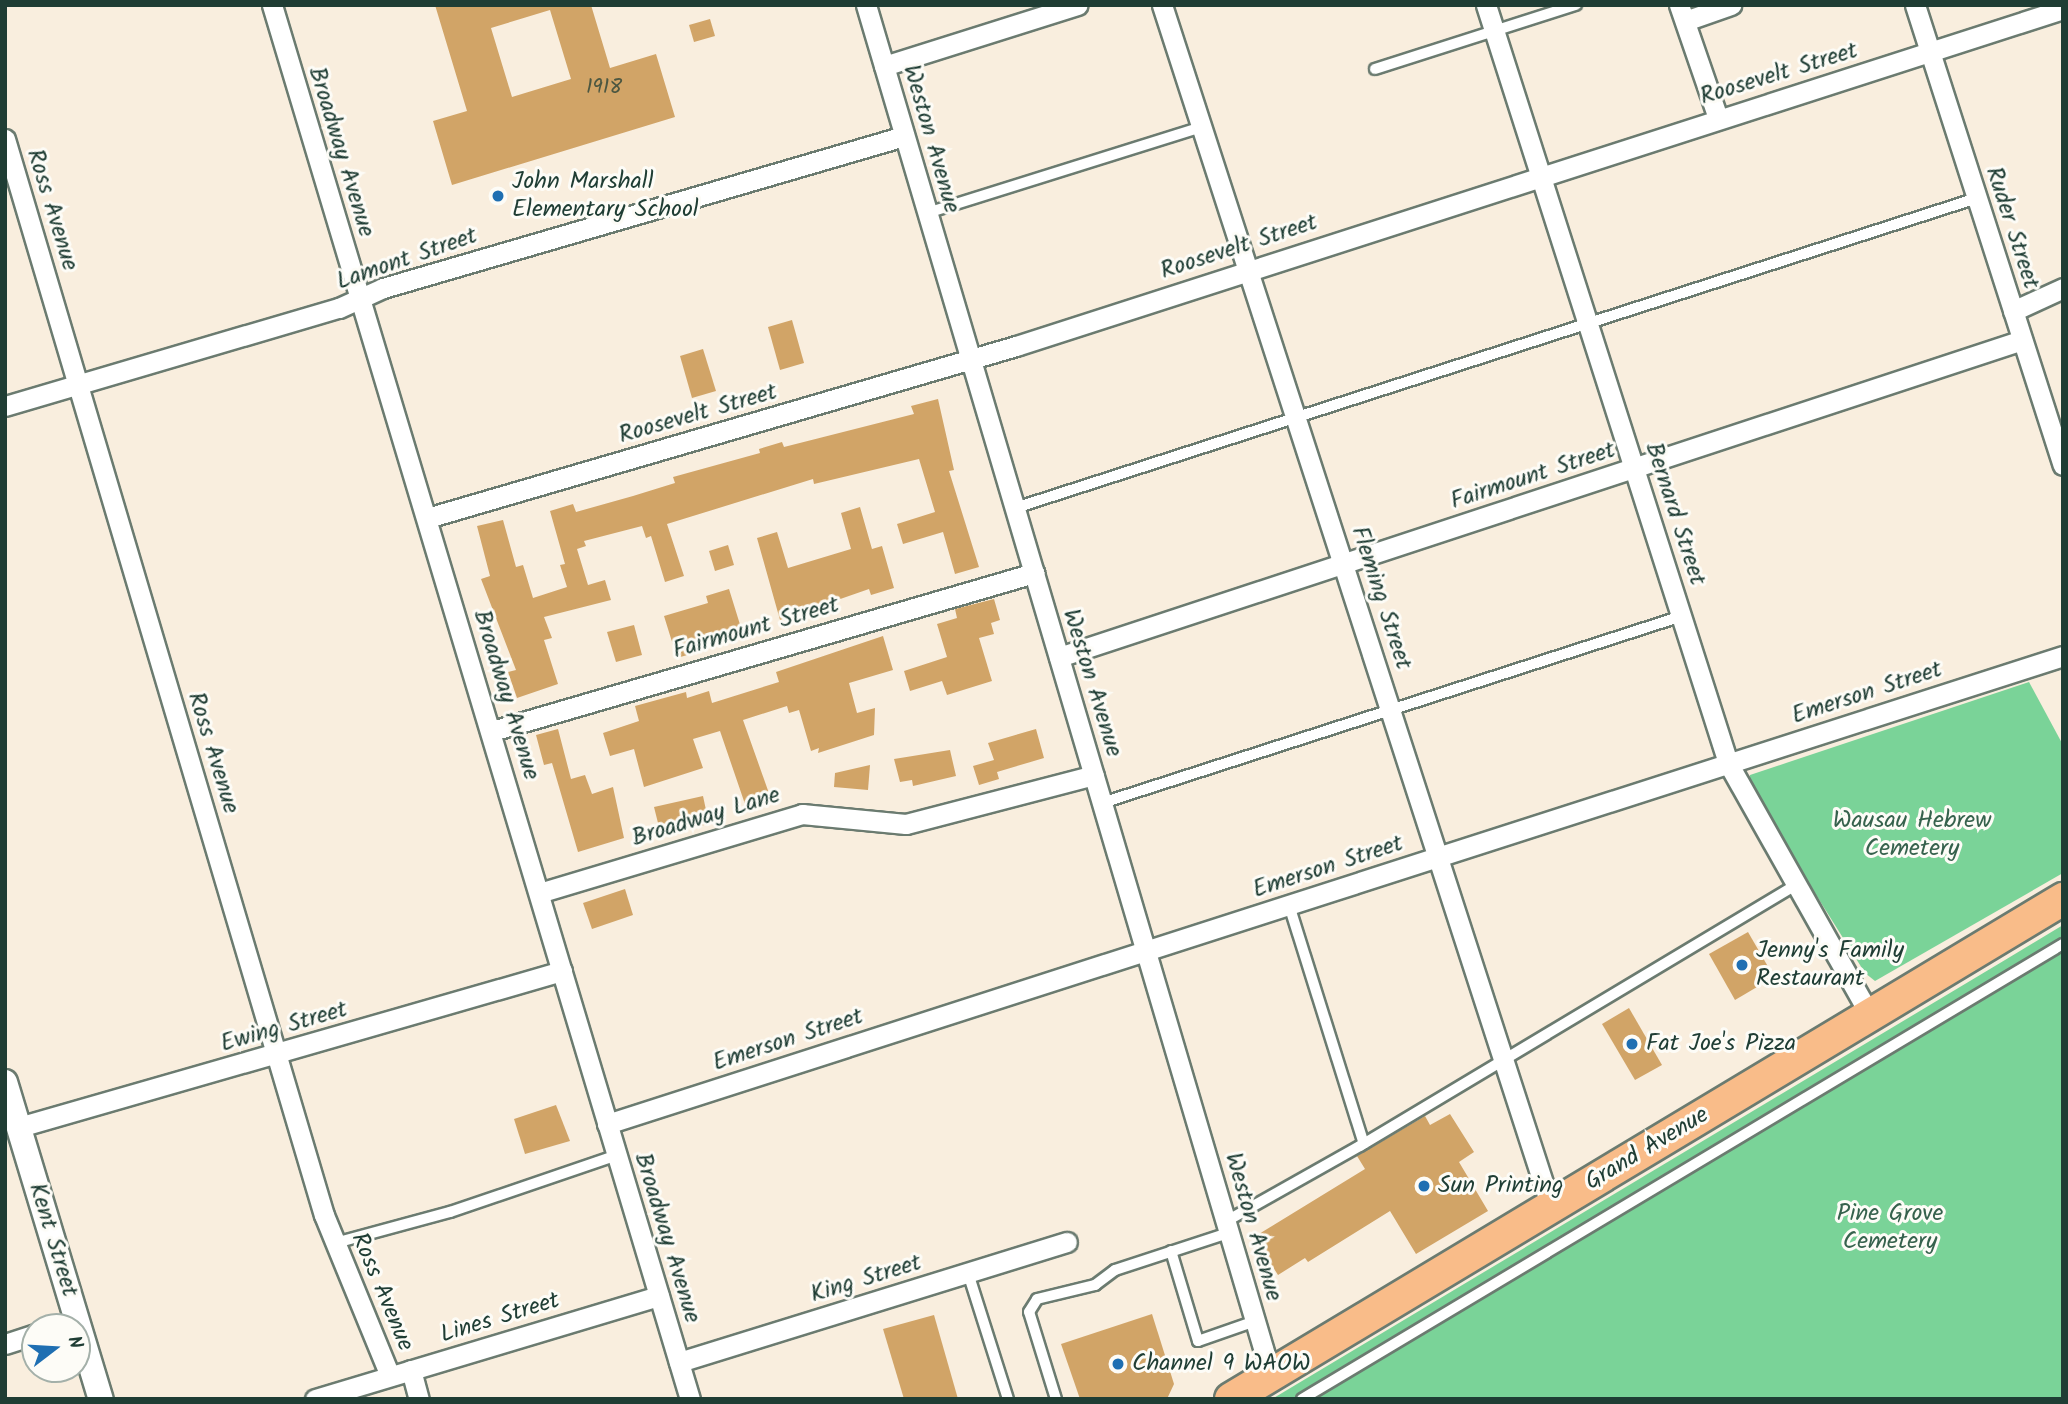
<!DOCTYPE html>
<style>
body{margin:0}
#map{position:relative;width:2068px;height:1404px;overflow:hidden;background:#f9eede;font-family:Kalam,sans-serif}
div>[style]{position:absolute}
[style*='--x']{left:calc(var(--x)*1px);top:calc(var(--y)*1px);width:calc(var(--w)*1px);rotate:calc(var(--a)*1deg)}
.green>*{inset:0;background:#7ad398}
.building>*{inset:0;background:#d1a467}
.roads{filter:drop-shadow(2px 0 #6b7b70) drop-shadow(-2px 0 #6b7b70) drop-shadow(0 2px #6b7b70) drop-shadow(0 -2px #6b7b70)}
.service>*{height:10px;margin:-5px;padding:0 5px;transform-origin:5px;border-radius:5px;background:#fff}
.minor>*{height:19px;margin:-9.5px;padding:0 9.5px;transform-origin:9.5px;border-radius:9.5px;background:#fff}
.tertiary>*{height:24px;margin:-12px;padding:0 12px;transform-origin:12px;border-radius:12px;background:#fff}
.primary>*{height:32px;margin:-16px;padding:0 16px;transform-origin:16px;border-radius:16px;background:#f9bc89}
.dots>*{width:19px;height:19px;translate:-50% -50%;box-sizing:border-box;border:4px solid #fdfcf7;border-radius:50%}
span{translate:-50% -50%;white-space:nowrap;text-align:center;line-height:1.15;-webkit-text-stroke:6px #fdfcf7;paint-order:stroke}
.number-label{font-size:21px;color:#4c5741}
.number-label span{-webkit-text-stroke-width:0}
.street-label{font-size:24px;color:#1f3d34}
.poi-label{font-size:24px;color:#1f3d34}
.left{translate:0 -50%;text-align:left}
.park-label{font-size:24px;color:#36624d}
.frame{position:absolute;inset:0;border:7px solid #1f3d34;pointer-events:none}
.north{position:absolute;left:21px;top:1313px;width:70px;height:70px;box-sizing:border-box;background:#fdfcf7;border:2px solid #a4b0a9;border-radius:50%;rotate:73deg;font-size:19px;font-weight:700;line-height:28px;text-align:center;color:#1f3d34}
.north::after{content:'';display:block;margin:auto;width:24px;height:32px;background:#1f6fb2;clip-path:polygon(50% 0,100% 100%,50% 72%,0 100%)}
</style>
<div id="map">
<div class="green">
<i style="clip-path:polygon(2029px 682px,2063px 745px,2063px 873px,1875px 981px,1865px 973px,1813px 890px,1750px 783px,1750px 775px)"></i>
<i style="clip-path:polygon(2063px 925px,2063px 1399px,1272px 1399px,2005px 960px)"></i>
</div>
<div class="building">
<i style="clip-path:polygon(evenodd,435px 5px,591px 5px,610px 68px,656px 54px,675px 117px,452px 185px,433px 121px,467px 111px,435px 5px,550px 10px,571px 79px,512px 97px,491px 28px,550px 10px)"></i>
<i style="clip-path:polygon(710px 19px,715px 36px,694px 42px,689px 25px)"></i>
<i style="clip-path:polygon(792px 320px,804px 363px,780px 370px,768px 327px)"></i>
<i style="clip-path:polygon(703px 349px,716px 391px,692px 398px,680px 356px)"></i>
<i style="clip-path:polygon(938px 399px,954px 470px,949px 471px,979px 567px,955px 574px,943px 532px,903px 544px,897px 524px,935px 512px,919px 459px,814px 484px,813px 479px,667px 524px,684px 576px,665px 582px,651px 536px,646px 538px,642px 526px,584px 541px,586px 546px,577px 549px,588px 585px,605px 580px,611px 600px,544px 617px,552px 638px,544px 640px,558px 684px,517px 698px,508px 672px,516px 670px,481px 579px,490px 576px,477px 526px,503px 520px,516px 567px,523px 565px,533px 598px,567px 587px,560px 565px,565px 564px,550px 511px,573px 504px,576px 512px,633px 496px,675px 483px,673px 477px,760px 453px,759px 449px,782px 442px,784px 447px,914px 414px,911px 406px)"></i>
<i style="clip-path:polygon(860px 507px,872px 549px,882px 546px,894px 588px,871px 595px,869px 589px,780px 620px,757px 538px,777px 532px,788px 568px,851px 549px,841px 513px)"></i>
<i style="clip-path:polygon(728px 545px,734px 565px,715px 571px,709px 551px)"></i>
<i style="clip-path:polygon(729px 589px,742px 631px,699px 644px,701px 651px,677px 658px,664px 616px,708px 603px,706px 596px)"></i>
<i style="clip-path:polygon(994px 599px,1000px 620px,991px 623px,994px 634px,979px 638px,992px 681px,947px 695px,942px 681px,910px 691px,904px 671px,947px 657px,937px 624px,957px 618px,955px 609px)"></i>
<i style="clip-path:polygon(634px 625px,642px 655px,616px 662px,607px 632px)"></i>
<i style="clip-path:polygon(883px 636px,893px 670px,849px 683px,857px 713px,875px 708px,874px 735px,818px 753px,819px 748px,811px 751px,799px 710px,789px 713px,787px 706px,743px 720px,771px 799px,746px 807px,720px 731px,693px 739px,703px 768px,644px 787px,634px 749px,610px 756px,603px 733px,639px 721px,635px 706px,686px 692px,687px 698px,709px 691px,712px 703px,779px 682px,776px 672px)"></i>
<i style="clip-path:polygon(558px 729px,571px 779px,585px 775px,592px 794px,613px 787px,624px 838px,578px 852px,552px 763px,544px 765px,536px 735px)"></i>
<i style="clip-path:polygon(1036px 729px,1044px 758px,997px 772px,999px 779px,979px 785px,973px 766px,994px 760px,988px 743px)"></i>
<i style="clip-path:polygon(950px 750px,956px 776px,913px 786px,912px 780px,900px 782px,894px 759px)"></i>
<i style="clip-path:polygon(870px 765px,868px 790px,834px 787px,835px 773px)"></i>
<i style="clip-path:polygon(703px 796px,709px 824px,661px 835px,654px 807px)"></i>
<i style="clip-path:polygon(625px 889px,633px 915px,592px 929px,583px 903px)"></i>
<i style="clip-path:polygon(1748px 932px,1774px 977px,1735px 1000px,1709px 954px)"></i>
<i style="clip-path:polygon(1629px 1008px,1662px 1065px,1635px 1080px,1602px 1024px)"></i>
<i style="clip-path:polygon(556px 1105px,570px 1141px,525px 1154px,514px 1119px)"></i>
<i style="clip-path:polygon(1450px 1114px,1474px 1152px,1459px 1162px,1488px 1211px,1416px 1254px,1390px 1211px,1308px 1262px,1305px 1258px,1278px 1275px,1254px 1237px,1365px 1169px,1357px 1156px,1425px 1116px,1430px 1125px)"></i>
<i style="clip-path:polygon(1152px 1314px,1174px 1384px,1167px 1399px,1080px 1399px,1061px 1344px)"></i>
<i style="clip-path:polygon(934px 1315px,958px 1399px,904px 1399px,883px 1329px)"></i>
</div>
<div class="roads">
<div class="service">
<i style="--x:1375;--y:69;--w:211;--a:-17.7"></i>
<i style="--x:927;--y:213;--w:287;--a:-17.4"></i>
<i style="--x:1015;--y:508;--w:1011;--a:-17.86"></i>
<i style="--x:1102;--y:803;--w:609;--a:-17.87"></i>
<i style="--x:1289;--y:905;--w:250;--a:72.6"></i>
<i style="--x:1225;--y:1222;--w:155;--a:-29.4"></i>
<i style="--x:1360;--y:1146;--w:506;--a:-30.92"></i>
<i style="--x:335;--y:1243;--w:119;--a:-15.1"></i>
<i style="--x:450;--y:1212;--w:176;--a:-18.8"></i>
<i style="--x:1171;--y:1251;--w:94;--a:73.3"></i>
<i style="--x:1198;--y:1341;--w:60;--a:-19.3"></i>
<i style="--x:968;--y:1273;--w:132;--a:72.4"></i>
<i style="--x:1056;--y:1399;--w:91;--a:-107.2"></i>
<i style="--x:1029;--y:1312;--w:15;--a:-58"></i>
<i style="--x:1037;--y:1299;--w:60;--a:-13.6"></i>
<i style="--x:1095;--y:1285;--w:25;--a:-37"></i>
<i style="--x:1115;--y:1270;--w:119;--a:-18.1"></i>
<i style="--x:1302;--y:1399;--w:887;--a:-30.88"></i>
</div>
<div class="minor">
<i style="--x:272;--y:5;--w:1455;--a:73.31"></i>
<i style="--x:866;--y:5;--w:1429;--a:73.53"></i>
<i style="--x:1162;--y:5;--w:1263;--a:72.07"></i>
<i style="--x:1486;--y:5;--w:796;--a:72.29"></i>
<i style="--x:1728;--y:763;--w:289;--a:60.6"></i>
<i style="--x:1679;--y:5;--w:120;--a:71"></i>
<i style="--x:1915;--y:5;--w:483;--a:72.2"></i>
<i style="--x:1685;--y:21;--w:49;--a:-19.2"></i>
<i style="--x:884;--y:66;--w:203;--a:-17.5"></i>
<i style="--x:5;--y:139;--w:1122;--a:73.49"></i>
<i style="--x:324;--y:1215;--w:174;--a:67.7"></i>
<i style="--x:2013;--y:311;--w:55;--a:-24.7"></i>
<i style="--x:5;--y:406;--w:348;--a:-16.4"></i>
<i style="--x:339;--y:308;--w:48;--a:-24.4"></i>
<i style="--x:383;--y:288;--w:543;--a:-16.26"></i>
<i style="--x:427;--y:518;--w:614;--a:-16.28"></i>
<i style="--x:1016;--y:346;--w:1100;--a:-17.84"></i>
<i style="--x:1059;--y:657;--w:1014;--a:-18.22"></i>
<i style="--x:492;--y:731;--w:565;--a:-16.25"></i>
<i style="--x:539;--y:893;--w:275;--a:-16.7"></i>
<i style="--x:802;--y:814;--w:104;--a:5.5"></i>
<i style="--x:906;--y:824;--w:194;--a:-14.6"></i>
<i style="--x:607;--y:1124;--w:1529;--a:-17.82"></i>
<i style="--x:19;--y:1127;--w:565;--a:-16.03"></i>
<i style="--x:57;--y:1327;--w:21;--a:-17"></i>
<i style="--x:5;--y:1344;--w:32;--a:-18"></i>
<i style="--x:679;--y:1362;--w:406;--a:-17.2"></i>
<i style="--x:411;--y:1370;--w:30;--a:75"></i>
<i style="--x:315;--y:1399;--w:359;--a:-16.7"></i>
</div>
<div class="tertiary">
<i style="--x:5;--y:1082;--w:331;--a:73.2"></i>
</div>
<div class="primary">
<i style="--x:1231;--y:1399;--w:971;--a:-31"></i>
</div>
</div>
<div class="dots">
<i style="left:498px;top:196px;background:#1f6fb2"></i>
<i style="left:1742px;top:965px;background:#1f6fb2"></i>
<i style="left:1632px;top:1044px;background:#1f6fb2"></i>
<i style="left:1424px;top:1186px;background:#1f6fb2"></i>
<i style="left:1118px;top:1364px;background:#1f6fb2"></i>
</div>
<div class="number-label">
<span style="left:604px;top:88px">1918</span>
</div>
<div class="street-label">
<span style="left:1779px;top:74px;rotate:-17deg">Roosevelt Street</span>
<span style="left:931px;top:139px;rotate:74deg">Weston Avenue</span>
<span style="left:341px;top:152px;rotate:73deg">Broadway Avenue</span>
<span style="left:52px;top:210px;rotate:73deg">Ross Avenue</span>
<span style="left:2012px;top:228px;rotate:72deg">Ruder Street</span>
<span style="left:1239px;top:247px;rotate:-18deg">Roosevelt Street</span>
<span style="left:407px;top:259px;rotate:-19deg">Lamont Street</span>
<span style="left:698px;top:414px;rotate:-16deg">Roosevelt Street</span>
<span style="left:1533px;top:476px;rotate:-18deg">Fairmount Street</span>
<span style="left:1675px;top:514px;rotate:72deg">Bernard Street</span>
<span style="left:1381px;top:598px;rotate:72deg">Fleming Street</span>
<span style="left:756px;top:628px;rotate:-16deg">Fairmount Street</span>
<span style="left:1092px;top:683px;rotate:73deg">Weston Avenue</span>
<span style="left:1867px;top:693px;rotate:-18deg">Emerson Street</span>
<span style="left:506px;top:695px;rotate:73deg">Broadway Avenue</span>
<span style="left:213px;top:753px;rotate:73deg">Ross Avenue</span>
<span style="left:706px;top:817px;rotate:-17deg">Broadway Lane</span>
<span style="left:1328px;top:867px;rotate:-18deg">Emerson Street</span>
<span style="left:284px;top:1027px;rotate:-16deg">Ewing Street</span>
<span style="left:788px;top:1040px;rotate:-18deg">Emerson Street</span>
<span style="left:1647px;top:1149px;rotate:-31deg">Grand Avenue</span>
<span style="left:1253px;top:1227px;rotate:74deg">Weston Avenue</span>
<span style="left:667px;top:1238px;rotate:73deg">Broadway Avenue</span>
<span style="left:53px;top:1240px;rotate:73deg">Kent Street</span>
<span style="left:866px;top:1279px;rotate:-17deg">King Street</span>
<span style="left:382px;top:1292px;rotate:67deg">Ross Avenue</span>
<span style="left:500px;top:1318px;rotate:-17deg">Lines Street</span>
</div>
<div class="poi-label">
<span class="left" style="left:512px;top:196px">John Marshall<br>Elementary School</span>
<span class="left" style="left:1756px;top:965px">Jenny's Family<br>Restaurant</span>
<span class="left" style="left:1646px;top:1044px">Fat Joe's Pizza</span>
<span class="left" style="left:1438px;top:1186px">Sun Printing</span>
<span class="left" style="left:1132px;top:1364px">Channel 9 WAOW</span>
</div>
<div class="park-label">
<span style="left:1912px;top:835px">Wausau Hebrew<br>Cemetery</span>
<span style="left:1890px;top:1228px">Pine Grove<br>Cemetery</span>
</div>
<div class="frame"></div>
<div class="north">N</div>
</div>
